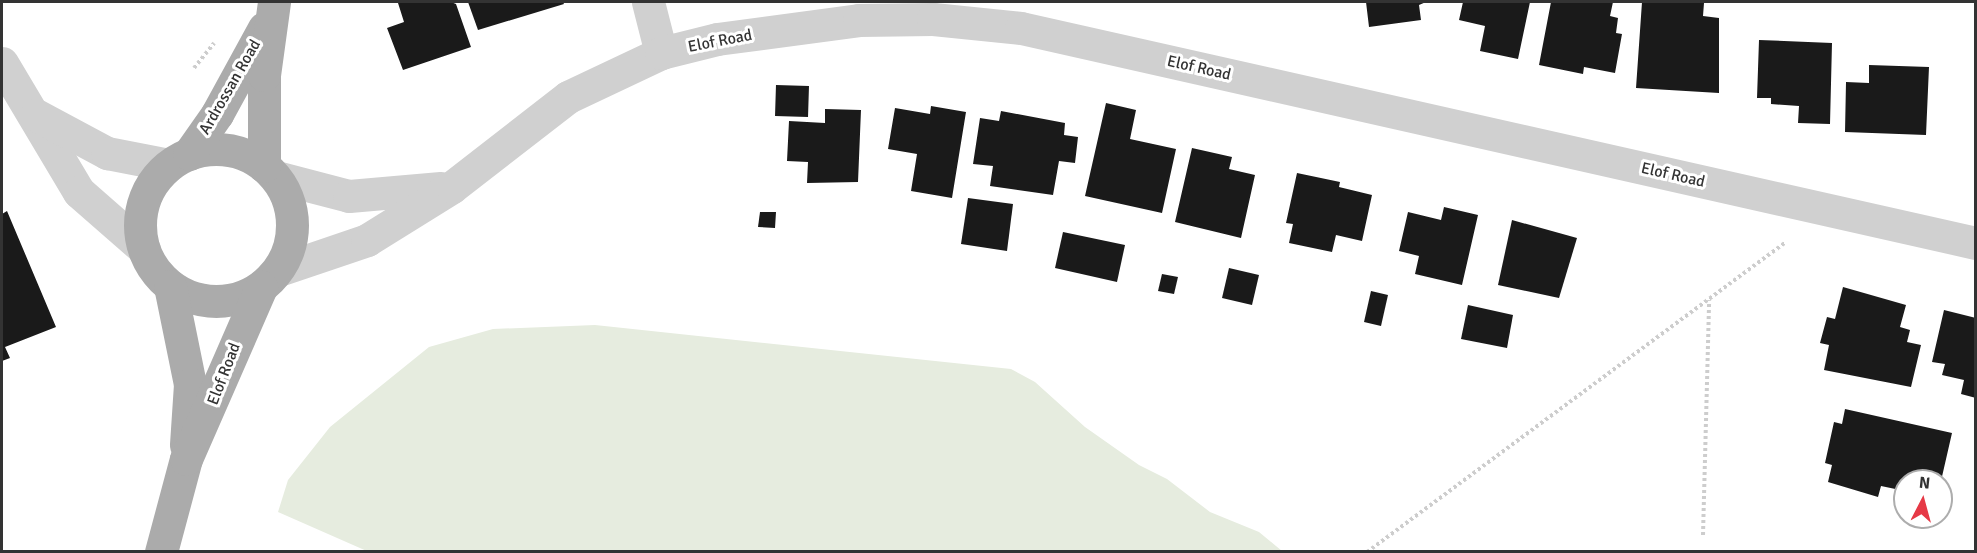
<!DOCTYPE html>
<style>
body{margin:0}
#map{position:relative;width:1977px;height:553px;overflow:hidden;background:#fff;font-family:Signika,sans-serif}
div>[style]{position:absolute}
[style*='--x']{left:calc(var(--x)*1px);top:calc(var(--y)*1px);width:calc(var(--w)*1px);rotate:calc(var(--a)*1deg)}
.green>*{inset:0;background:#e6ecdf}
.building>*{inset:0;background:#1a1a1a}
.path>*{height:4px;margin-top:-2px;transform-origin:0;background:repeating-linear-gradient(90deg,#cdcdcd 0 3px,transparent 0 6px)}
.minor>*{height:33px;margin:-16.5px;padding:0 16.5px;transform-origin:16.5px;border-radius:16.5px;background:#d0d0d0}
.major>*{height:33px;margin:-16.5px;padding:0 16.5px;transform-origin:16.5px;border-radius:16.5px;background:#ababab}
.major>.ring{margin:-16.5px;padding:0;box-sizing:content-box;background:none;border:33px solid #ababab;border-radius:50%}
span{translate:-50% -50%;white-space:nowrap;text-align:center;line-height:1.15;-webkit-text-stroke:6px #fff;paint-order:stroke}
.street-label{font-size:16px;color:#333}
.frame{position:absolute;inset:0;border:3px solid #333;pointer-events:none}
.north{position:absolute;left:1893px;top:469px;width:60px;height:60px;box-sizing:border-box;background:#fff;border:2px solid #adadad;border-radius:50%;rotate:6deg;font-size:16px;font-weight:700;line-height:24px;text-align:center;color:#333}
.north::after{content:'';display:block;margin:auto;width:21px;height:27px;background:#e63946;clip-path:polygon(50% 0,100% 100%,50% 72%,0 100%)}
</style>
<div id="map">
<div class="green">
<i style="clip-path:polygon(595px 325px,1011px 369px,1035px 382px,1085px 427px,1139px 465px,1167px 479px,1210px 512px,1259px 532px,1282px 551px,369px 552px,278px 512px,288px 480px,330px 427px,429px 347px,493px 329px)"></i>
</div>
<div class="building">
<i style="clip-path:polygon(451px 2px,456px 4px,471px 47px,403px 70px,387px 28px,404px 22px,398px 3px)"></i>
<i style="clip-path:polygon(468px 2px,563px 2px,564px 4px,478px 30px)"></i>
<i style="clip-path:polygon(1366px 2px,1426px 2px,1419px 5px,1421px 20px,1369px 27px)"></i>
<i style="clip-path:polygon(1463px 2px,1530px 2px,1518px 59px,1480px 51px,1485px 26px,1459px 20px)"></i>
<i style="clip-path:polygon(1551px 2px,1613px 2px,1610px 16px,1618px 18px,1616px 33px,1622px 34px,1615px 73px,1584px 67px,1583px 74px,1539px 65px)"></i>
<i style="clip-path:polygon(1642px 2px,1704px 3px,1703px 16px,1719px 18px,1719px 93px,1636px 88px)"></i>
<i style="clip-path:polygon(1759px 40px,1832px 43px,1830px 124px,1798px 123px,1799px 106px,1771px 104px,1771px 98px,1757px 98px)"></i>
<i style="clip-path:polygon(1869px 65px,1929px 67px,1926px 135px,1845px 132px,1846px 82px,1869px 83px)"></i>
<i style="clip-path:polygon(776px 85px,809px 86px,808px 117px,775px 116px)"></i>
<i style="clip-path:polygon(1106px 103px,1136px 110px,1130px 139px,1176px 149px,1162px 213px,1085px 196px)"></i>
<i style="clip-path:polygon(931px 106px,966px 112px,952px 198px,911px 191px,917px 154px,888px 149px,895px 108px,930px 114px)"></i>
<i style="clip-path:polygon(825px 109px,861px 110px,858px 182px,807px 183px,808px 162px,787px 161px,789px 121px,825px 123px)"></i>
<i style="clip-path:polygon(1001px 111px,1065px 123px,1064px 135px,1078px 137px,1075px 163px,1059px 161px,1053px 195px,990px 186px,993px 166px,973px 164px,980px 118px,999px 121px)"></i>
<i style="clip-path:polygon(1192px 148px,1232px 157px,1229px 169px,1255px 175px,1241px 238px,1175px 222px)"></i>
<i style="clip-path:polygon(1297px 173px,1340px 182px,1339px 187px,1372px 195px,1362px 241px,1336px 235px,1332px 252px,1289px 243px,1293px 224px,1286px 223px)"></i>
<i style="clip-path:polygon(968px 198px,1013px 204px,1007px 251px,961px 244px)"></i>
<i style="clip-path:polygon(1444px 207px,1478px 215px,1462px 285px,1415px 274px,1419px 256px,1399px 251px,1408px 212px,1441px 220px)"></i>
<i style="clip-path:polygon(7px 211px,56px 327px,5px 347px,10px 358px,2px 361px,2px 214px)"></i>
<i style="clip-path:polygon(760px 212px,776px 212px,775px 228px,758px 227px)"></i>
<i style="clip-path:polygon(1512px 220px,1577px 238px,1559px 298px,1498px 285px)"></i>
<i style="clip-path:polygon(1063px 232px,1125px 245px,1117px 282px,1055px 268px)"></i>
<i style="clip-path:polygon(1229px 268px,1259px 275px,1252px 305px,1222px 298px)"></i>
<i style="clip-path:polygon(1162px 274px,1178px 277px,1174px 294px,1158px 291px)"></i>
<i style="clip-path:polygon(1843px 287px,1906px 305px,1900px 327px,1910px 330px,1907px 342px,1921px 345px,1911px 387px,1824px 370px,1829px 345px,1820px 343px,1827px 317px,1835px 319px)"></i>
<i style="clip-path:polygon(1371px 291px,1388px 295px,1381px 326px,1364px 322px)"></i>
<i style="clip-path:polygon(1468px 305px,1513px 315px,1507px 348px,1461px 339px)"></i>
<i style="clip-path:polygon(1944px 310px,1976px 318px,1976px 398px,1961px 394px,1964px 380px,1942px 375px,1945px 364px,1932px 362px)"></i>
<i style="clip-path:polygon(1845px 409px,1952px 433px,1941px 481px,1905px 481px,1905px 491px,1881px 486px,1878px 497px,1828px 482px,1832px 465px,1825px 463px,1834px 422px,1842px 424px)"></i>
</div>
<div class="path">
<i style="--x:194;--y:68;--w:32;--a:-51"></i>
<i style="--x:1703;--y:535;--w:235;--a:-88.5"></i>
<i style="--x:1367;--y:552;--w:521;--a:-36.5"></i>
</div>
<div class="minor">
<i style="--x:648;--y:2;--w:53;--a:75.7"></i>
<i style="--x:2;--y:63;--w:150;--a:59.2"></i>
<i style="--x:79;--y:192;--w:86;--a:41.2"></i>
<i style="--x:36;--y:115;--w:81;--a:28.2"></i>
<i style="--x:107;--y:153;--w:63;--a:11"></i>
<i style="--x:276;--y:177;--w:75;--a:14.6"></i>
<i style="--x:349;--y:196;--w:92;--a:-5"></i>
<i style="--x:279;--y:270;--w:93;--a:-18.8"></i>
<i style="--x:367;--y:240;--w:100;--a:-31.9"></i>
<i style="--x:452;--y:187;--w:147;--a:-37.8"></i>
<i style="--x:568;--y:97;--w:103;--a:-25.3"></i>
<i style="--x:661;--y:53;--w:58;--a:-14"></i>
<i style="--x:717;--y:39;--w:143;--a:-7.6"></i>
<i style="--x:859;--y:20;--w:74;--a:-0.8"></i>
<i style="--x:933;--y:19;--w:88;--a:5.8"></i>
<i style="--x:1021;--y:28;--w:979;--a:12.69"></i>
</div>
<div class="major">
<i class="ring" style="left:140px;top:149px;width:119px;height:119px"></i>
<i style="--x:189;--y:154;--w:49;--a:-55"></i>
<i style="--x:217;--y:114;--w:98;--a:-61.3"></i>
<i style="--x:264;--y:166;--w:91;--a:-90"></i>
<i style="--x:264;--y:75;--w:74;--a:-82.2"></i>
<i style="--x:170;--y:286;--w:100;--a:78.5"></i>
<i style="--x:190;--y:384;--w:61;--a:93.8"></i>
<i style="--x:161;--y:552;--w:96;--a:-75"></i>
<i style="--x:186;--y:459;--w:188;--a:-66.4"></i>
</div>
<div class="street-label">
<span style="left:720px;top:41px;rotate:-11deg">Elof Road</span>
<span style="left:1199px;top:68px;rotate:13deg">Elof Road</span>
<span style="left:230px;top:87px;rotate:-60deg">Ardrossan Road</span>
<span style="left:1673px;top:175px;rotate:13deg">Elof Road</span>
<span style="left:224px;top:374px;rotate:-69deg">Elof Road</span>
</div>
<div class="frame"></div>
<div class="north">N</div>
</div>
